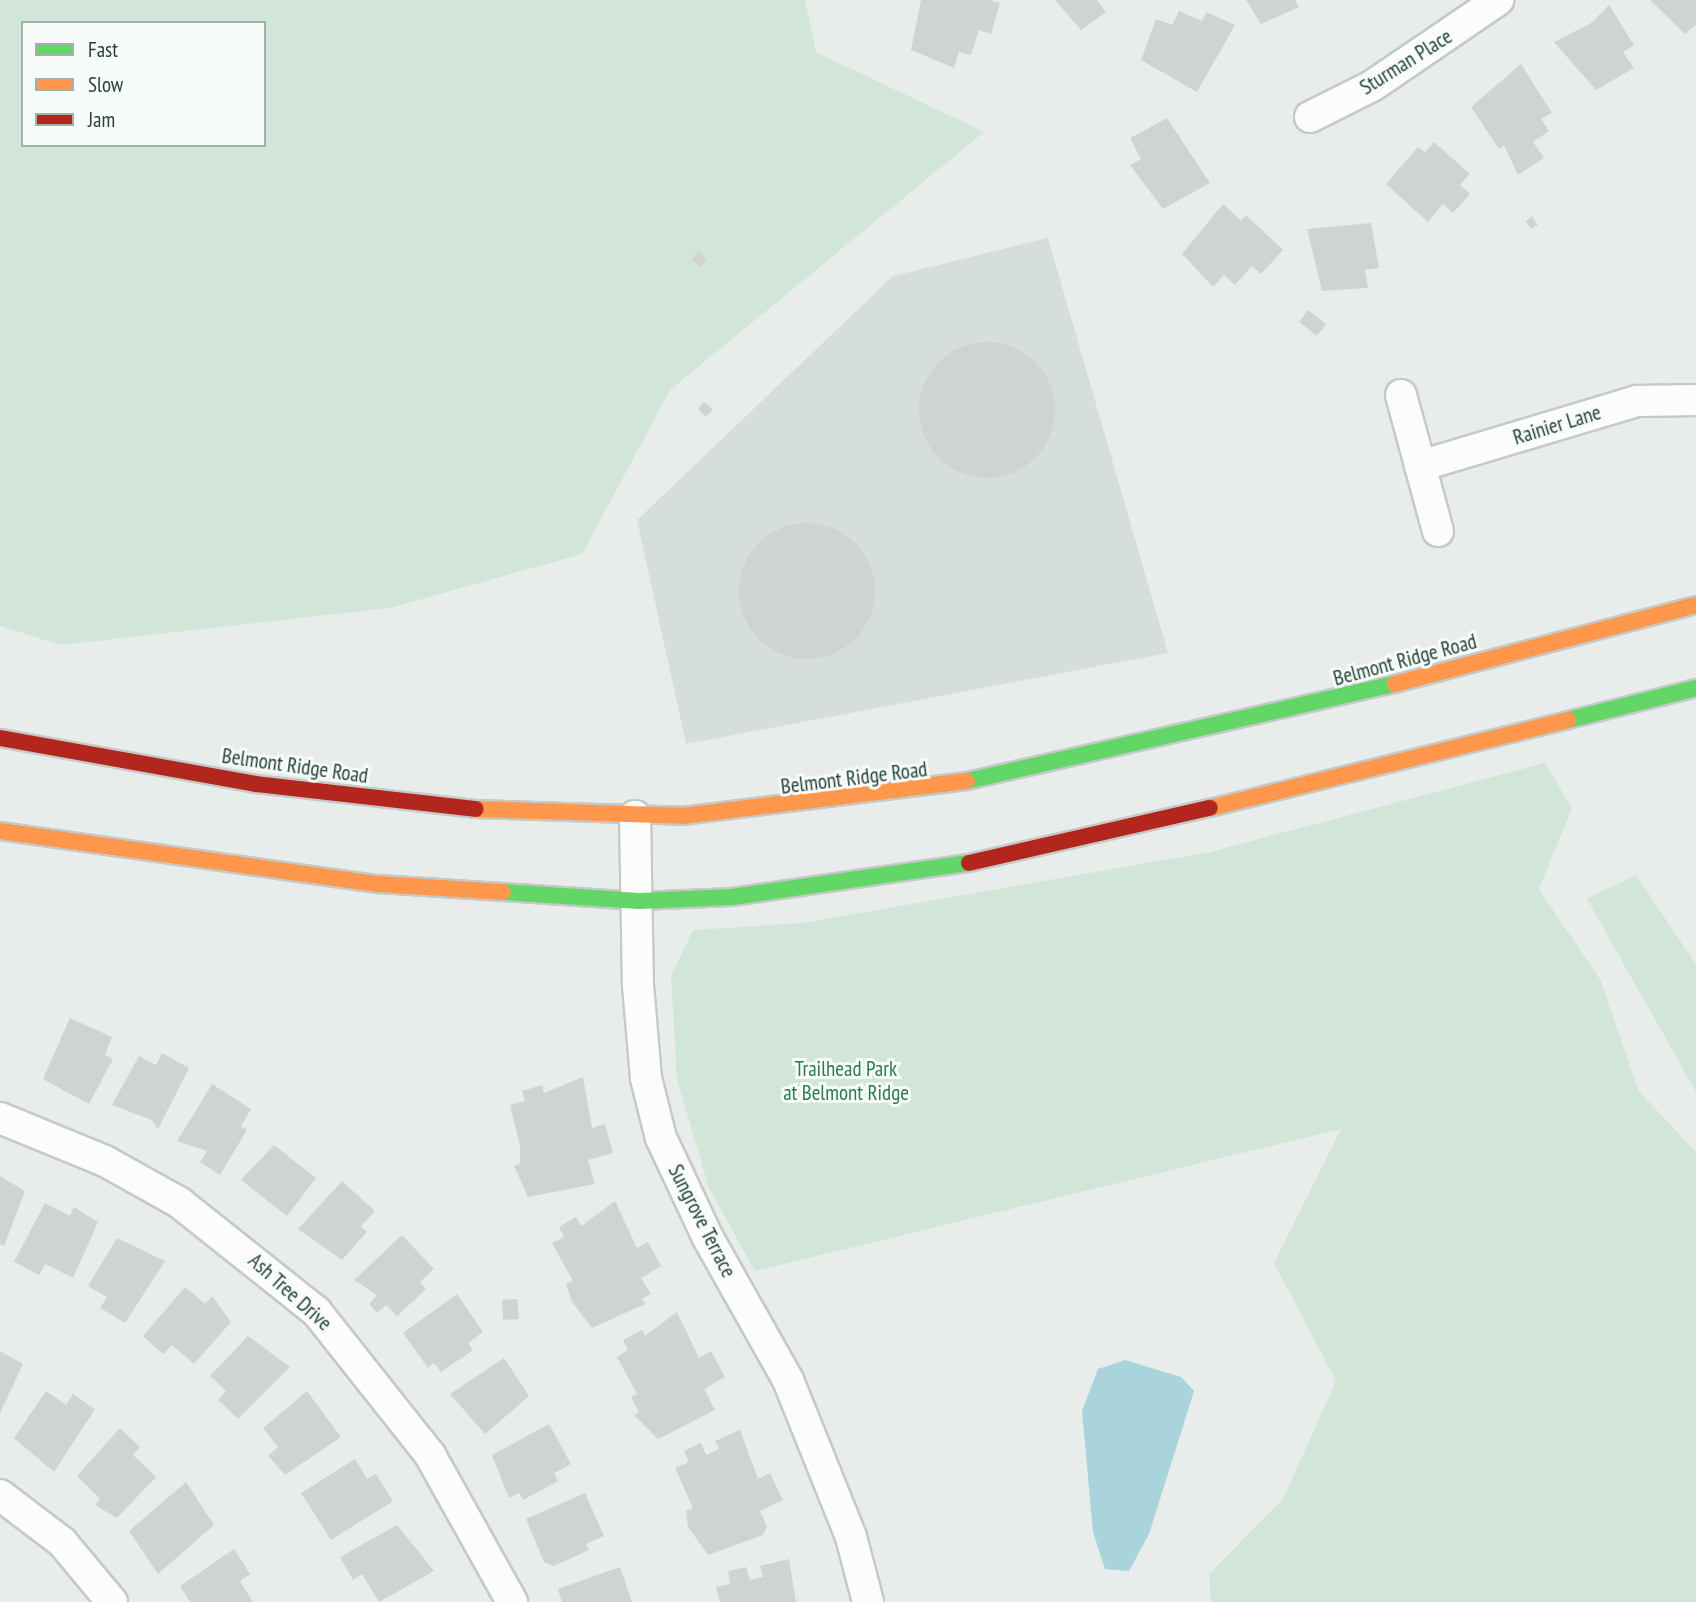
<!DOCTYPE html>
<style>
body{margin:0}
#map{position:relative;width:1696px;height:1602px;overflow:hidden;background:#e8edeb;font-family:"PT Sans Narrow",sans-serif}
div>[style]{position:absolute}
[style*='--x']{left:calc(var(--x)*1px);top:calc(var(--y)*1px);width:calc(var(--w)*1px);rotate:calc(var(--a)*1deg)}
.built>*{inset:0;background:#d6dedb}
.green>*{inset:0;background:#d1e6d8}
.water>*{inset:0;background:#a9d4db}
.building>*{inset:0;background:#cfd4d2}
.round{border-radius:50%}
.roads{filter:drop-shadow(2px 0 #c5cac8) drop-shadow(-2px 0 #c5cac8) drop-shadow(0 2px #c5cac8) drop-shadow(0 -2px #c5cac8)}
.street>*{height:30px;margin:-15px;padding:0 15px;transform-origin:15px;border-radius:15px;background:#fcfcfc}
.fast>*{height:16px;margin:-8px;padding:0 8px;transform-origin:8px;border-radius:8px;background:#63d668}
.slow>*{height:16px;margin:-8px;padding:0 8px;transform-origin:8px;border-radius:8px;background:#ff974d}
.jam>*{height:16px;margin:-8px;padding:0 8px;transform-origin:8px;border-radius:8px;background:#b3261e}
span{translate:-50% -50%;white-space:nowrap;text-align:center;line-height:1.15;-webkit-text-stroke:6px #f7fbf9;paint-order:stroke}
.street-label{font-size:21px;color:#24423a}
.park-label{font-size:21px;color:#2d7a4b}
.legend{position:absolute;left:21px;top:21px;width:245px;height:126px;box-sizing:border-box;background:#f7fbf9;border:2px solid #a3b1ad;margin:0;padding:9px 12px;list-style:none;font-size:21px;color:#24423a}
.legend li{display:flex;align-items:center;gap:14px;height:35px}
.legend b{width:35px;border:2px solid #a3b1ad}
</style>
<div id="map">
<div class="built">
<i style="clip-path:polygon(1048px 238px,1168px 653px,686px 744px,637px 520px,893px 276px)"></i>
</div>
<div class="green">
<i style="clip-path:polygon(evenodd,0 0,805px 0,816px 52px,984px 132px,670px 390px,582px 554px,390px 608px,61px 645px,0 626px,0 0,23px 23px,264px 23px,264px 145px,23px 145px,23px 23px)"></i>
<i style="clip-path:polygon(1545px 763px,1572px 808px,1539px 889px,1601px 981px,1638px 1090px,1696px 1152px,1696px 1602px,1211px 1602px,1209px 1574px,1283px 1499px,1336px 1381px,1274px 1263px,1341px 1129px,755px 1271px,709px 1188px,677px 1080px,671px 976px,693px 930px,802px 923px,1210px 852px)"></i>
<i style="clip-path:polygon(1636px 875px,1696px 964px,1696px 1092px,1587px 899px)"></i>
</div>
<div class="water">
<i style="clip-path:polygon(1125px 1360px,1181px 1377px,1194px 1391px,1149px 1534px,1129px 1571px,1105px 1569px,1093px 1532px,1082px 1411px,1098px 1369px)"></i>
</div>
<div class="building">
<i style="clip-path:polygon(921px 0,989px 0,1000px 3px,991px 34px,979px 30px,971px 55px,959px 52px,954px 68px,911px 50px)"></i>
<i style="clip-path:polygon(1055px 0,1097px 0,1106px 12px,1081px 30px)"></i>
<i style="clip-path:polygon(1246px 0,1295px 0,1299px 7px,1261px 24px)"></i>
<i style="clip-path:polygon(1650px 0,1696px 0,1696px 25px,1685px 34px)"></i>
<i style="clip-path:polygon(1609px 5px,1634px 45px,1623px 52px,1634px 68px,1596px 90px,1554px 42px,1591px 23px)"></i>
<i style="clip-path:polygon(1179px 11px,1202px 21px,1206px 12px,1235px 25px,1197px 92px,1141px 60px,1156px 19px,1172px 25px)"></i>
<i style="clip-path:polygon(1521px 64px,1552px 113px,1541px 119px,1549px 131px,1533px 142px,1544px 158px,1518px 175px,1504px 145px,1499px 149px,1471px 107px)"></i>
<i style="clip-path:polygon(1167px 118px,1210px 183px,1163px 209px,1130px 165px,1141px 159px,1130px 138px)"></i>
<i style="clip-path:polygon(1434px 142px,1470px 174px,1460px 185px,1470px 194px,1453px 213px,1443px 204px,1428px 222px,1386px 184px,1418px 147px,1425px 152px)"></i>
<i style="clip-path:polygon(1223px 204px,1241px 221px,1246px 215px,1283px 250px,1261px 274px,1252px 266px,1235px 285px,1224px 275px,1213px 287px,1182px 254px)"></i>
<i style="clip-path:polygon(1532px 216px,1538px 225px,1531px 229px,1526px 221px)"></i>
<i style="clip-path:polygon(1371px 223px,1379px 268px,1365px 270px,1368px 288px,1322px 291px,1307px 229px)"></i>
<i style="clip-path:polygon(699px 251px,707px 259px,699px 267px,692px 259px)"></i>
<i style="clip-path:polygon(1308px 310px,1326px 324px,1317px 336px,1299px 322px)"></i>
<i class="round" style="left:919px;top:342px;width:136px;height:136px"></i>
<i style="clip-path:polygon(704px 402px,713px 409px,706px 417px,698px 409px)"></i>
<i class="round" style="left:739px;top:523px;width:136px;height:136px"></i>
<i style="clip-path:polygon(70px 1018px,112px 1037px,105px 1055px,113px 1059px,89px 1104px,43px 1079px)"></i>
<i style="clip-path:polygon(162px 1053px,189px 1068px,158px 1129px,152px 1120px,112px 1105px,139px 1056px,156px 1065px)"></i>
<i style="clip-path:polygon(583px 1077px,592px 1128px,605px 1124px,613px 1153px,588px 1160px,595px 1184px,528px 1197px,514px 1166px,520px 1164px,520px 1146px,510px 1105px,525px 1101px,522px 1091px,542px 1085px,544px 1093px)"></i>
<i style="clip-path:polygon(212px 1084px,251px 1109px,241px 1126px,247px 1130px,220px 1175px,200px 1162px,207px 1151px,177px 1141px)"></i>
<i style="clip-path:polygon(274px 1145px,316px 1178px,287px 1216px,241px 1180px)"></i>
<i style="clip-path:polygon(0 1176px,25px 1191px,4px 1246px,0 1244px)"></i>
<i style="clip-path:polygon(342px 1181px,375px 1211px,361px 1226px,367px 1232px,342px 1260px,298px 1229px)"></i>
<i style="clip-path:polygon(615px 1201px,637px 1248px,648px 1242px,661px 1266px,641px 1278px,651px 1294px,642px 1299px,645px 1304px,592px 1328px,572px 1302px,566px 1284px,573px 1281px,552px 1243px,564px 1237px,559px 1227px,576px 1217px,581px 1226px)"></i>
<i style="clip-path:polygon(45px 1203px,70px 1216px,74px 1207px,98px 1222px,73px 1278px,45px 1264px,39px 1275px,14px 1262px)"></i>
<i style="clip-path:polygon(402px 1235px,434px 1269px,420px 1282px,426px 1289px,397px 1316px,386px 1305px,377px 1313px,369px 1304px,377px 1295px,354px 1280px)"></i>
<i style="clip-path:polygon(117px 1238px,165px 1261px,125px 1323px,100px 1308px,107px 1297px,88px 1286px)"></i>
<i style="clip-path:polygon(185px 1287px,205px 1304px,212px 1296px,231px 1322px,194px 1364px,172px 1345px,163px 1354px,143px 1336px)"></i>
<i style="clip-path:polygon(457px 1294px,483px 1332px,468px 1343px,473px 1350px,441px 1372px,434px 1363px,428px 1368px,403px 1333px)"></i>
<i style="clip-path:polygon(517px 1299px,519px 1319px,503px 1320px,502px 1300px)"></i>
<i style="clip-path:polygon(677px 1312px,699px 1358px,711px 1351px,725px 1377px,704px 1389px,715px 1410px,658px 1439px,634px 1415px,639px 1412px,631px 1397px,637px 1394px,617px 1357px,628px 1350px,623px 1340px,642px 1330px,645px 1336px)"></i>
<i style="clip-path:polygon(248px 1336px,290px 1367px,238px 1419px,218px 1400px,226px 1391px,210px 1376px)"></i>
<i style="clip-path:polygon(0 1351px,23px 1364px,0 1413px)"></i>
<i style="clip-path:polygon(504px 1358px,529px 1396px,485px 1434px,450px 1394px)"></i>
<i style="clip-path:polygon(46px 1391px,66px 1405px,73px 1394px,95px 1409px,54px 1472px,14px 1438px)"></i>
<i style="clip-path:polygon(307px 1391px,341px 1437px,285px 1475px,268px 1456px,278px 1447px,263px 1428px)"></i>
<i style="clip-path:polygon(549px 1424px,571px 1464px,554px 1473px,558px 1481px,523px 1500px,519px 1493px,509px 1498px,492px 1455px)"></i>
<i style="clip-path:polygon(120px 1428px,140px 1447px,133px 1455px,156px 1477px,117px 1518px,95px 1505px,100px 1499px,77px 1476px)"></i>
<i style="clip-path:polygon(740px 1430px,758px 1479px,770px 1473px,783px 1500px,760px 1511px,767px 1527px,763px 1535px,708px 1555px,688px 1527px,686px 1511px,693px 1508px,675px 1468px,689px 1462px,684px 1451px,701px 1443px,706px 1455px,719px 1449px,715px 1441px)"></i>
<i style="clip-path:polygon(355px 1459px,367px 1479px,376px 1474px,393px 1501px,331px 1540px,301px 1493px)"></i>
<i style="clip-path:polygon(186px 1482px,214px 1525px,158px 1574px,129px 1531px)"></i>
<i style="clip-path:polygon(585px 1493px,604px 1536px,586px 1544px,589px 1550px,554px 1566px,544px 1562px,526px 1519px)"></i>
<i style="clip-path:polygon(397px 1525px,434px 1571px,379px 1602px,362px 1574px,353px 1580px,340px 1557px)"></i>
<i style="clip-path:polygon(234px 1549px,250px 1574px,240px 1581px,253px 1602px,190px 1602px,180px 1586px)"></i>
<i style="clip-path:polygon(789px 1559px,796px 1602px,720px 1602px,716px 1587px,730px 1584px,728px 1571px,746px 1567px,750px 1580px,763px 1577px,760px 1566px)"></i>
<i style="clip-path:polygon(620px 1567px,632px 1602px,562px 1602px,558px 1589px)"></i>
</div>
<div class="roads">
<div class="street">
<i style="--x:1310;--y:117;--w:69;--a:-26.6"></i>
<i style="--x:1372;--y:86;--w:153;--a:-34.3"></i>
<i style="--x:1401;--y:395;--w:141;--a:74.8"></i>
<i style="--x:1420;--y:466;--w:227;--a:-16.7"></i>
<i style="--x:1637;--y:401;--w:59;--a:-1"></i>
<i style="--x:635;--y:816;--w:169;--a:89"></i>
<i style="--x:638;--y:985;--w:93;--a:85.1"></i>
<i style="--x:646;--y:1078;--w:62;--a:76"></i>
<i style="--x:661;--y:1138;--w:110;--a:64.8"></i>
<i style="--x:708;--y:1238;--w:163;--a:60.6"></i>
<i style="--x:788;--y:1380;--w:169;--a:68.1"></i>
<i style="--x:851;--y:1537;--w:67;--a:75.3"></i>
<i style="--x:0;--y:1118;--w:113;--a:22.3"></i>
<i style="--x:105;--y:1161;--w:86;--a:29.2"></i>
<i style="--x:180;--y:1203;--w:174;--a:38.5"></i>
<i style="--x:316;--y:1311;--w:184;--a:51.6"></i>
<i style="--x:430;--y:1455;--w:168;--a:60.8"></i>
<i style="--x:0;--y:1495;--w:78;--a:37.2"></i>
<i style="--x:62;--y:1542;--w:78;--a:50.2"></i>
</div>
<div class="fast">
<i style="--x:1568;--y:720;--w:132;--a:-14"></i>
<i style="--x:967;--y:781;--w:439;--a:-12.8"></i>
<i style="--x:503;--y:892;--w:136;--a:3.8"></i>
<i style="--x:639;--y:901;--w:93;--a:-2.5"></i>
<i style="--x:732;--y:897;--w:239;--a:-8.2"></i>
</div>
<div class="slow">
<i style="--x:1395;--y:684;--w:311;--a:-14.7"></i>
<i style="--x:1210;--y:808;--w:369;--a:-13.8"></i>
<i style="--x:476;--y:809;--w:206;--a:1.9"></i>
<i style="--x:682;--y:816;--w:287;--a:-7"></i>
<i style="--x:0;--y:831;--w:383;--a:8"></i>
<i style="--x:379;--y:884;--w:124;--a:3.7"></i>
</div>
<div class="jam">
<i style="--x:0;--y:738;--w:260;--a:10.2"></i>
<i style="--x:256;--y:784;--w:221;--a:6.5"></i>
<i style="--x:969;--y:863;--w:247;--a:-12.9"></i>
</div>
</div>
<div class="street-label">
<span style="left:1406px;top:62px;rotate:-32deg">Sturman Place</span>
<span style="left:1557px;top:425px;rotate:-17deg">Rainier Lane</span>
<span style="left:1405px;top:660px;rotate:-15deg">Belmont Ridge Road</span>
<span style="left:295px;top:766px;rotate:8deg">Belmont Ridge Road</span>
<span style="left:854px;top:778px;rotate:-7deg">Belmont Ridge Road</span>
<span style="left:702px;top:1221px;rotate:63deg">Sungrove Terrace</span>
<span style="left:290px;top:1292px;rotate:42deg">Ash Tree Drive</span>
</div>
<div class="park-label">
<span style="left:846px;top:1081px">Trailhead Park<br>at Belmont Ridge</span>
</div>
<ul class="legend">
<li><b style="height:9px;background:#63d668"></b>Fast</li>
<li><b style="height:9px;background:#ff974d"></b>Slow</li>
<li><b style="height:9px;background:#b3261e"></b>Jam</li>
</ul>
</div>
